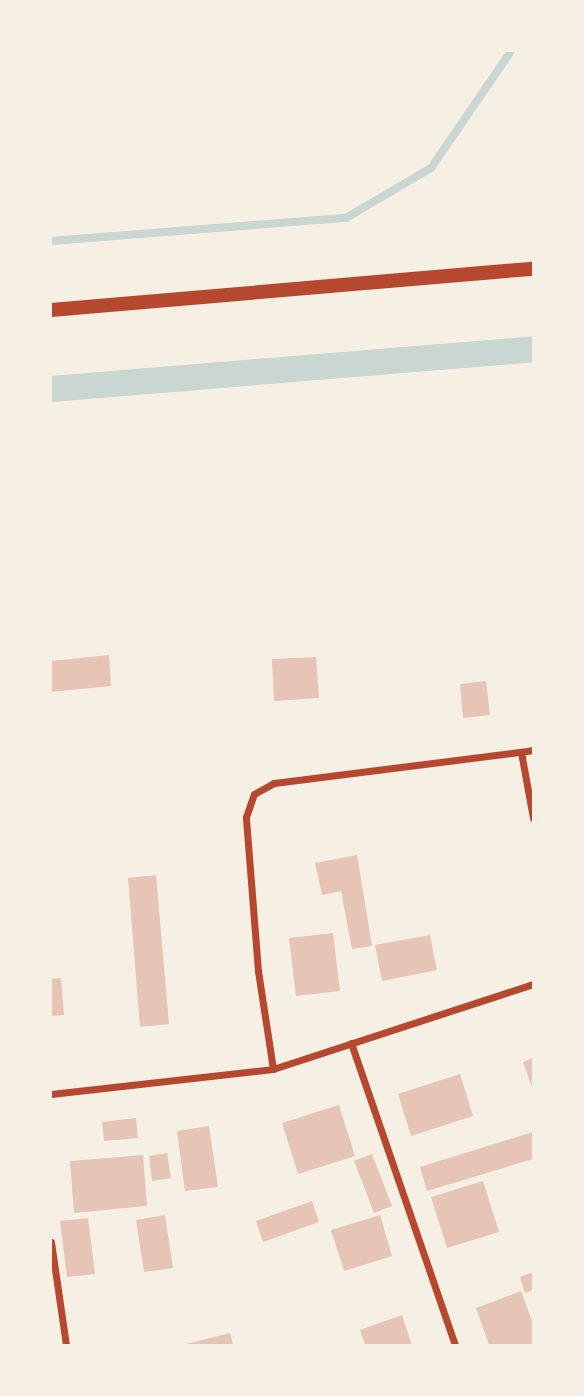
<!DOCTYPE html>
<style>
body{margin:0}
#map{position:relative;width:584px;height:1396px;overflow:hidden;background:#f6efe4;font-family:"IBM Plex Serif",serif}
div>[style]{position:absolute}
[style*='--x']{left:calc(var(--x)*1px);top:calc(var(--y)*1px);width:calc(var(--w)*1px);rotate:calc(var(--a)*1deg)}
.stream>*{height:8px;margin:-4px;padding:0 4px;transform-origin:4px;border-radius:4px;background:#c9d6d2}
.canal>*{height:26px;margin:-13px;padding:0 13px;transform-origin:13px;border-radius:13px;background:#c9d6d2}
.building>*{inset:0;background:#e6c5b7}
.minor>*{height:7px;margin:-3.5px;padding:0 3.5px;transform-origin:3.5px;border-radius:3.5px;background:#b5482f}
.secondary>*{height:14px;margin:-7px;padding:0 7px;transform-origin:7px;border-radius:7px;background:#b5482f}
span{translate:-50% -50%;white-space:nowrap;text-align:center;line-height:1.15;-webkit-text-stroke:6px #f6efe4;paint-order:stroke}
.frame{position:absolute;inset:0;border:52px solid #f6efe4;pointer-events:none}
</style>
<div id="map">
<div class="stream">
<i style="--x:51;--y:241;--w:296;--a:-4.5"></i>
<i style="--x:346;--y:218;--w:99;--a:-30.5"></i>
<i style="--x:431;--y:168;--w:142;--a:-55.6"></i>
</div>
<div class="canal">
<i style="--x:51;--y:389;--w:484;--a:-4.7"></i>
</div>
<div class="building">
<i style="clip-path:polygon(109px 655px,111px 686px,51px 692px,51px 661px)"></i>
<i style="clip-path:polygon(316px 657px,319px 698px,274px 701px,272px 659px)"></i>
<i style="clip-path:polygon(486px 681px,490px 715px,463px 718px,460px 684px)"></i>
<i style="clip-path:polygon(357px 855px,372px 946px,352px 949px,341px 891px,322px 895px,315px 863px)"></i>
<i style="clip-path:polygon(156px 875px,169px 1024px,140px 1027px,128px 878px)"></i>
<i style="clip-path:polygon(333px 933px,340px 991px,296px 996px,289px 938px)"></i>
<i style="clip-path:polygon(430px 935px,437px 970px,382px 981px,375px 945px)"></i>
<i style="clip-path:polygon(61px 978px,64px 1015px,51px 1016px,51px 979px)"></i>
<i style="clip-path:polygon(533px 1058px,533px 1090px,523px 1062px)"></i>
<i style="clip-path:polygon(460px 1074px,473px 1116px,411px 1136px,398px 1094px)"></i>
<i style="clip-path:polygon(339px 1105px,355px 1156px,298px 1174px,282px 1123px)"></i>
<i style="clip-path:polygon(136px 1118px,138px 1138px,104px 1141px,102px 1122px)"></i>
<i style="clip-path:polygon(209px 1126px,218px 1187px,185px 1191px,177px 1131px)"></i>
<i style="clip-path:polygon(533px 1132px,533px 1159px,427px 1191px,420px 1167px)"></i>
<i style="clip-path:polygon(167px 1153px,171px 1178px,152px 1181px,149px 1156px)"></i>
<i style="clip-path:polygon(372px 1154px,392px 1206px,374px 1213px,354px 1161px)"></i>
<i style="clip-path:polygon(143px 1155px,147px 1206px,74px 1213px,70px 1161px)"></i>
<i style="clip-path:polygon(483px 1181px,499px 1232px,447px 1248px,431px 1197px)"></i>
<i style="clip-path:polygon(312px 1201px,319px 1222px,263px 1242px,256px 1221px)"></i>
<i style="clip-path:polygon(165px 1215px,173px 1268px,144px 1272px,136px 1220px)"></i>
<i style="clip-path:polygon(380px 1215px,392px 1256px,344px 1271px,331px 1230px)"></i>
<i style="clip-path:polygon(88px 1218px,95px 1274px,67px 1277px,60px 1221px)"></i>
<i style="clip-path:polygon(533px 1272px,533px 1290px,525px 1293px,520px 1277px)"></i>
<i style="clip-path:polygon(521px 1291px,533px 1324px,533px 1345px,489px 1345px,476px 1308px)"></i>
<i style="clip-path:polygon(402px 1315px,412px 1345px,365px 1345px,360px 1330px)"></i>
<i style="clip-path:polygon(230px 1333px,233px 1345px,186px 1345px,186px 1344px)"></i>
</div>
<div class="minor">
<i style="--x:533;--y:750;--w:12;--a:171"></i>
<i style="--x:521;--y:752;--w:67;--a:79.7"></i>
<i style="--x:351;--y:1043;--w:319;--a:71"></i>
<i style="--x:273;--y:1069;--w:99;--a:-98.7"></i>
<i style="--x:258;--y:971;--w:154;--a:-94.5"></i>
<i style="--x:246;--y:817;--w:24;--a:-71"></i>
<i style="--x:254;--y:794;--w:23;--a:-29"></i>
<i style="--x:274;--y:783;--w:249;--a:-7.2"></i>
<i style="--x:51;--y:1094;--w:223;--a:-6.4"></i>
<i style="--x:273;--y:1069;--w:274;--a:-18.1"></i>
<i style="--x:51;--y:1242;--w:104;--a:81.7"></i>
</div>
<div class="secondary">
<i style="--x:51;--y:310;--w:484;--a:-4.9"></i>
</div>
<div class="frame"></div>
</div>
